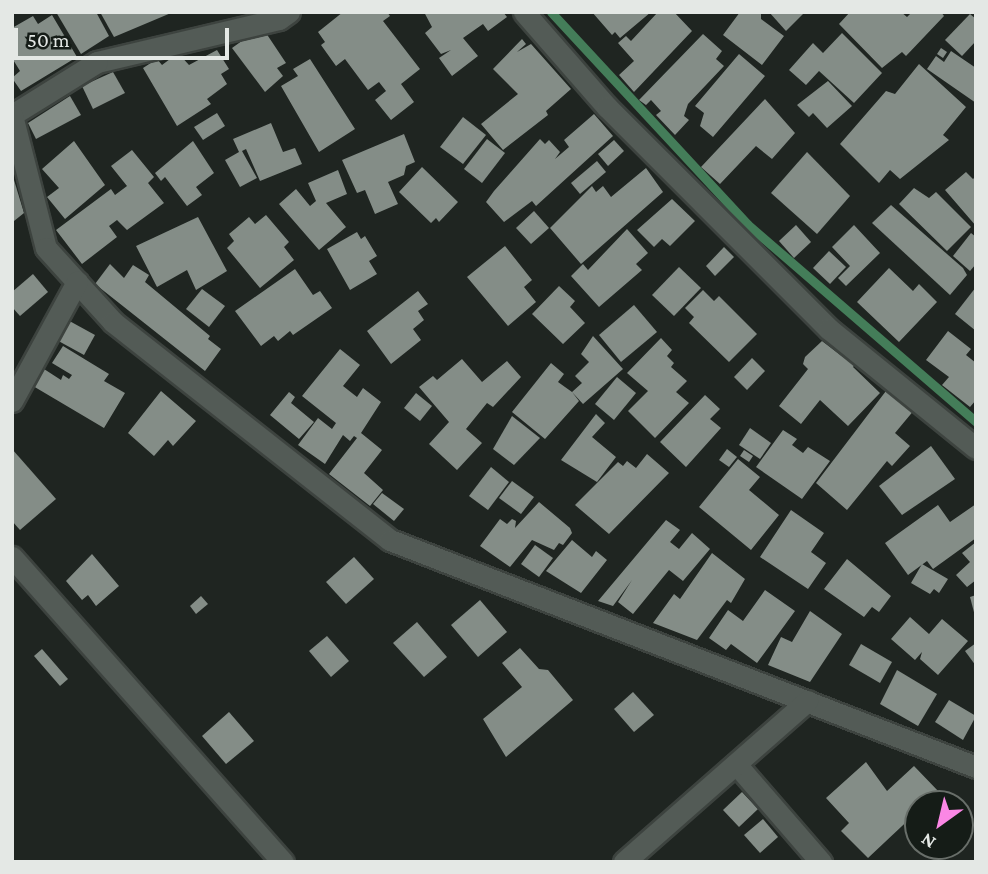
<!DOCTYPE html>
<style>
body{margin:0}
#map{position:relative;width:988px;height:874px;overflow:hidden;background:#1f2521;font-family:"Crimson Pro",serif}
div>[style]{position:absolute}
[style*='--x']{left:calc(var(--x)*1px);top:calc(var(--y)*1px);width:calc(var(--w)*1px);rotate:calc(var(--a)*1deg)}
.stream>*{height:9px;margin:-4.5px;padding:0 4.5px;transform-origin:4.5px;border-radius:4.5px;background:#447d59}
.building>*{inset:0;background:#848d87}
.roads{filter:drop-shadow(2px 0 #3d433f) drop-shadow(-2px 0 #3d433f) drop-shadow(0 2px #3d433f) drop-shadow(0 -2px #3d433f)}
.minor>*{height:21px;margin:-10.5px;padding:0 10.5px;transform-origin:10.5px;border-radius:10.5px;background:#535b56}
span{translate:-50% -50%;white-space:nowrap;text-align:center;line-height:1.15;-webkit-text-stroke:7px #151c17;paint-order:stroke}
.frame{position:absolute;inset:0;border:14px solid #e4e8e5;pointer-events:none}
.north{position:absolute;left:904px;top:790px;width:70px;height:70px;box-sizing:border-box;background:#151c17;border:2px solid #686e69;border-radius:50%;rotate:214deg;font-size:19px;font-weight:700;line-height:28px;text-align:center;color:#e4e8e5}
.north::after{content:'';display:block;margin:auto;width:24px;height:32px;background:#fb87e5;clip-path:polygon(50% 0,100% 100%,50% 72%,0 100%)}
.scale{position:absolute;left:14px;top:28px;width:215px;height:32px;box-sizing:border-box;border:4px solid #e4e8e5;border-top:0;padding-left:9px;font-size:21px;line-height:24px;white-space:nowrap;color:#e4e8e5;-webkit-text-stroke:5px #151c17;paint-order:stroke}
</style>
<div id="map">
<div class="stream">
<i style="--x:551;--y:12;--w:289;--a:47.2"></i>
<i style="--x:747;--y:224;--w:303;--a:40.8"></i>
</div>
<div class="building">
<i style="clip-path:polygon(56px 12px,96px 12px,109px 36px,81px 54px)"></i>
<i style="clip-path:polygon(100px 12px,171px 12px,171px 13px,114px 37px)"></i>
<i style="clip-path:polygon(343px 12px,387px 12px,390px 16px,383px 21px,420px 69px,401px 84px,414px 102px,391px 120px,375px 100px,386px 91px,379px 82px,368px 90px,345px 59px,336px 66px,321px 45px,325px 42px,318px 32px)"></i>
<i style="clip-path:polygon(424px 12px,503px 12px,507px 17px,488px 31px,483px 24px,463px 38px,478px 56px,452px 76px,439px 58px,451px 50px,441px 54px,425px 33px,432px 27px)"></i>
<i style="clip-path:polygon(592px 12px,651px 12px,620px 38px,615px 32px,612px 35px)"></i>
<i style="clip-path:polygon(658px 12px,674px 12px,692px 31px,634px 92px,619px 75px,634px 61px,618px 43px,626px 36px,631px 41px)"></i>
<i style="clip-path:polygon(740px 12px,761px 12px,761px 19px,784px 36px,762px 65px,723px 35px)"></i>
<i style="clip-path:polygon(769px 12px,805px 12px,786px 31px)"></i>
<i style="clip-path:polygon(850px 12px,901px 12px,907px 17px,912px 12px,941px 12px,944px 16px,906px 56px,902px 52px,882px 68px,839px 24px)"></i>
<i style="clip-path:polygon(970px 14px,976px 19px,976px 41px,962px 56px,945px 40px)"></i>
<i style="clip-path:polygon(52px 15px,77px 57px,21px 91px,12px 78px,20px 71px,12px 58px,12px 28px,33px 16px,38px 24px)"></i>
<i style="clip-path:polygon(266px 33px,286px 63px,277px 68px,283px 76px,265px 92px,232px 48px,246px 38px)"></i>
<i style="clip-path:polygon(842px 33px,882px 73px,854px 103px,819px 71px,806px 85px,789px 70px,813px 43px,823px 53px)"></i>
<i style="clip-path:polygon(703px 34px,722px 51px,716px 59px,724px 66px,688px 104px,684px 116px,689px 120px,675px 135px,656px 115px,661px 111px,651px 100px,646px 105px,639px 100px)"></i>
<i style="clip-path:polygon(522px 39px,526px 44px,517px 52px,531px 44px,571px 89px,546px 111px,548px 115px,503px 150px,481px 124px,518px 94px,493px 69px)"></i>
<i style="clip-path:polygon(941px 48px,947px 52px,943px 58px,937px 54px)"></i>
<i style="clip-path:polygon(217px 50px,229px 69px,221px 74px,227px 84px,207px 99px,211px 104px,177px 126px,143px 68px,157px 59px,162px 65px,178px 53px,189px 65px)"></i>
<i style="clip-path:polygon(951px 51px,976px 68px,976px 103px,927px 69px,936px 56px,944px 62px)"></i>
<i style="clip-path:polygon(739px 54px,765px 76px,713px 137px,700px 126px,704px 113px,695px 106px)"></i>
<i style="clip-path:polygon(310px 59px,355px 129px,319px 152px,281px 86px,298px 76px,293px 69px)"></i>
<i style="clip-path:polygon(919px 64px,966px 107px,943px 135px,949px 140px,900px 179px,890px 170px,879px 183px,840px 144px,886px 91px,895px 94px)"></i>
<i style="clip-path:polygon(113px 72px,125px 93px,93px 109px,82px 86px)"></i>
<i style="clip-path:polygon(828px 81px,852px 106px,827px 128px,813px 113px,809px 117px,797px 105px)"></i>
<i style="clip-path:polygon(70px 96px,81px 115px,36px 139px,28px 123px)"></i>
<i style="clip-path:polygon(765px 99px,795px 133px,772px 159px,756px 146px,720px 184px,701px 167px)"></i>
<i style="clip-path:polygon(217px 113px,225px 126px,203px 140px,194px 127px)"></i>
<i style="clip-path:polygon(594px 114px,613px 136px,536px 206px,532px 201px,504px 222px,486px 202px,494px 191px,540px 139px,545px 144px,549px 140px,560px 152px,555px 159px,569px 147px,564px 140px)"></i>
<i style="clip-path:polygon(463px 117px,486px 135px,463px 164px,440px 147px)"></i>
<i style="clip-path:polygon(271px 123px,283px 152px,295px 148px,302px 164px,260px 181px,246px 149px,242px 151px,257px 178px,240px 187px,225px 160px,239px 152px,233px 139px)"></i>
<i style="clip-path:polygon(404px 134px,415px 162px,406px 166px,404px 175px,388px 182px,398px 204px,375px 214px,365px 190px,357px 193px,342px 160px)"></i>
<i style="clip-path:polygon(487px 139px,505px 153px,482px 183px,464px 169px)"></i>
<i style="clip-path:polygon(614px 140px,624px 151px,608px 166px,598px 154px)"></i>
<i style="clip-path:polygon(74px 141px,105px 185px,65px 219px,47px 197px,59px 188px,42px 169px)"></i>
<i style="clip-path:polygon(193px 141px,214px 173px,196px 187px,202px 195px,187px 206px,165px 177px,161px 181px,155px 173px)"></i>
<i style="clip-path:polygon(132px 150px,154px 177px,148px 183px,164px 203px,127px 230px,117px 220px,109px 226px,117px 237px,82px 264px,56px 230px,111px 189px,115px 195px,127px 186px,111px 166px)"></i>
<i style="clip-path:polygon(807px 152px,850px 196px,817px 234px,771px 193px)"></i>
<i style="clip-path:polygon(597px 161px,606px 172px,580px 194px,571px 183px)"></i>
<i style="clip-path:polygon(422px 167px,458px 202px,439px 222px,436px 218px,431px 223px,399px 192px)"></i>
<i style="clip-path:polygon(646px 168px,663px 192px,581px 264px,550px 228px,592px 186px,596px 192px,603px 186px,611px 197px)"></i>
<i style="clip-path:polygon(338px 170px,347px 194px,326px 203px,346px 227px,319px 250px,279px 204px,296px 189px,310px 206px,316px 201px,308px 183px)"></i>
<i style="clip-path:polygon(966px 172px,973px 179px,976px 176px,976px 226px,945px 190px)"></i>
<i style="clip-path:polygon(14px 180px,24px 213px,14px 221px,12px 182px)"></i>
<i style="clip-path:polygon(914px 188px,929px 198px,936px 192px,971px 227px,947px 251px,899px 204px)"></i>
<i style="clip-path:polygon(672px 199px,695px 221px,670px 246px,662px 239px,654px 247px,637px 230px)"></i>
<i style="clip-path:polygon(891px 205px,963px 268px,967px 275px,950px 295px,872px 223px)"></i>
<i style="clip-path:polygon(534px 211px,549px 228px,531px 244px,516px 228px)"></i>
<i style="clip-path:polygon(266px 215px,289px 242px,284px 247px,294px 260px,260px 288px,227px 248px,234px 241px,229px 234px,235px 229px,249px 217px,255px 224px)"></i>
<i style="clip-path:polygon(198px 217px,227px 271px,196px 290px,187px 270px,157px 287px,136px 246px)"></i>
<i style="clip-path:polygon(796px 225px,811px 242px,794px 258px,779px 241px)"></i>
<i style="clip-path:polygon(854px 225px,880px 253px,846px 286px,838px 278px,850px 266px,832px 247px)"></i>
<i style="clip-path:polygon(627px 229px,648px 253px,636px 264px,642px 270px,599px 307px,571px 276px,583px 264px,588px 270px)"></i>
<i style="clip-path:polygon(357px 232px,361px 239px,365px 236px,377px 256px,369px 261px,377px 274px,350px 290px,327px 249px)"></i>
<i style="clip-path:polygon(971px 233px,976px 237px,976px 264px,970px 271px,953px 256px)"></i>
<i style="clip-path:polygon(505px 246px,532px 280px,524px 287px,536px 302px,508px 326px,467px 277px)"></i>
<i style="clip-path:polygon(724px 247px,734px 257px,715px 276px,706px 266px)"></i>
<i style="clip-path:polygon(829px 251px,846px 267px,830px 284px,813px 268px)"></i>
<i style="clip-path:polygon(110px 264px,124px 278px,133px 265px,149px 275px,145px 282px,210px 336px,208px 339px,221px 349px,205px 371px,95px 284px)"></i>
<i style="clip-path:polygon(679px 267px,701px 288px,674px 316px,652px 295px)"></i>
<i style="clip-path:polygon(889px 268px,913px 291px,919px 284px,937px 302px,899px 342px,857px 302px)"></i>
<i style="clip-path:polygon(295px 269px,313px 295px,320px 291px,332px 308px,293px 335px,290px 331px,278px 341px,274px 336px,261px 346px,235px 311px)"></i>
<i style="clip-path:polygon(33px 274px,48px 292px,20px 316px,12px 307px,12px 292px)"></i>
<i style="clip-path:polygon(559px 286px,575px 301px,570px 307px,585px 323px,563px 344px,532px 314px)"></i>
<i style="clip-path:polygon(976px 287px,976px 331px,955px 314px)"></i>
<i style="clip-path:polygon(202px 289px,225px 306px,209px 327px,186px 309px)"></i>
<i style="clip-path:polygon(703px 290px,714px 301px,719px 296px,757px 334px,729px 362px,689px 323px,694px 317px,685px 308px)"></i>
<i style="clip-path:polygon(418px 291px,428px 304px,418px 311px,424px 320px,413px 329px,421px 340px,391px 364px,367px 331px)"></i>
<i style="clip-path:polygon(634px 305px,657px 332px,621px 362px,599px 335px)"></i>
<i style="clip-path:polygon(64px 318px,95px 335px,84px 355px,53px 338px)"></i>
<i style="clip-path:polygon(948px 331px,971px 349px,966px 355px,976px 363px,976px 400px,970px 407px,942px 385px,949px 377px,926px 360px)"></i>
<i style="clip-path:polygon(593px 336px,623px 369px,583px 404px,572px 392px,579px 401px,545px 439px,512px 412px,551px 363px,564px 374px,558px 382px,572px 392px,582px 383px,575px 376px,589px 362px,581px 354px)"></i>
<i style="clip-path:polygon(661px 338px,672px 350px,667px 356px,674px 363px,671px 367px,687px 381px,676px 392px,689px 403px,655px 438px,628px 411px,648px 391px,627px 373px)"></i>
<i style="clip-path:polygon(822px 341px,843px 357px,847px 353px,856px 363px,853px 367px,880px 393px,848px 426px,820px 400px,801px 424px,779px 406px,808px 369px,803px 364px,805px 357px)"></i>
<i style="clip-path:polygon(63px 346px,109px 374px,104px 381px,125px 393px,104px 428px,33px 386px,44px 369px,61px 380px,63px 375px,69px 379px,72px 375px,52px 363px)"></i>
<i style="clip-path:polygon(340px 349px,360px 365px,343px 386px,357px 397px,363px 388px,381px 402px,361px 433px,382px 450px,364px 473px,383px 490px,370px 506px,329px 474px,357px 438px,354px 436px,350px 441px,343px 435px,325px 464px,298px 445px,318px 418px,332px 429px,336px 423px,302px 396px)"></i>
<i style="clip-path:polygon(752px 358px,765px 371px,747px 390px,734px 377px)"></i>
<i style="clip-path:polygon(462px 359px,482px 382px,507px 361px,521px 377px,493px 407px,487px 403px,466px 429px,482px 443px,457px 470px,429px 444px,449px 422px,419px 387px,433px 376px,437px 380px)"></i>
<i style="clip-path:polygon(617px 377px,636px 393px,614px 420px,595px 404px)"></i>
<i style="clip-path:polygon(889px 387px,915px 409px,895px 433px,910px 446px,892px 466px,887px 461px,847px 510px,816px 483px)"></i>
<i style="clip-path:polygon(161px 391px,196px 421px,173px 446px,168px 440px,154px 456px,128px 433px)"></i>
<i style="clip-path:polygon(289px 392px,295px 397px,291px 403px,314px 422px,299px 439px,270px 415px)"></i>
<i style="clip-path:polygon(416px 393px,432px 406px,420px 421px,404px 408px)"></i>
<i style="clip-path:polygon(705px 395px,720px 409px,710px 419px,721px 428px,686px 467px,660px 442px)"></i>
<i style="clip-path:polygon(596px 414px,605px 423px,592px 437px,616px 457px,597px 482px,561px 460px)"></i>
<i style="clip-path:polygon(512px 416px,540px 438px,514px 465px,493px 449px)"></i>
<i style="clip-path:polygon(750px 428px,771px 443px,760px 459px,739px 445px)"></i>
<i style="clip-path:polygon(783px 430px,797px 439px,792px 445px,803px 453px,808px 447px,830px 461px,802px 499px,756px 467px)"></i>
<i style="clip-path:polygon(931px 446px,955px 479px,902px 515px,879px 486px)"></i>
<i style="clip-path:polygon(12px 449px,56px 499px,20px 530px,12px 521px)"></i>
<i style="clip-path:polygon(727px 449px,737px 457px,729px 467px,719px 460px)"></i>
<i style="clip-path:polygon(744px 450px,753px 456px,749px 462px,740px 456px)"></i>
<i style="clip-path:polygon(647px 454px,669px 473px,609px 534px,575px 505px,618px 462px,623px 466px,627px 461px,636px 468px)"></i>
<i style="clip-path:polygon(738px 459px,760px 477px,749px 490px,779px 515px,751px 550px,699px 507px)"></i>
<i style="clip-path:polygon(491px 467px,509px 482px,488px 510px,469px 496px)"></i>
<i style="clip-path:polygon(512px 481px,534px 497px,521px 514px,499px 498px)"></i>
<i style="clip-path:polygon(382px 493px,404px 509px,394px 521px,373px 504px)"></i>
<i style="clip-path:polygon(539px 502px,570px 528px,572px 533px,563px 545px,559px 543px,554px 550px,532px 540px,510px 567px,480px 546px,500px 519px,507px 524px,512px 519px,516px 521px,515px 528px)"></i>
<i style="clip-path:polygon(976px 504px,976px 538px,933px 569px,927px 561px,908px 575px,885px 543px,938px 505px,950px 522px)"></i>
<i style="clip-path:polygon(791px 510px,824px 533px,811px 552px,826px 563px,808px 589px,760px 557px)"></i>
<i style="clip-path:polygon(666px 520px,680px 530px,670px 542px,679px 549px,692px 533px,710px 549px,683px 581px,669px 570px,633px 614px,618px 602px,632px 580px,613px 606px,598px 601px)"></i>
<i style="clip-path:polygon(572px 540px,592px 557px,596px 551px,607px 560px,581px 593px,546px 571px)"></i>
<i style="clip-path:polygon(976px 542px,976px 580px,967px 587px,956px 575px,970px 562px,962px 553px)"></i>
<i style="clip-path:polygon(535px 545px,553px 558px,539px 577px,521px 564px)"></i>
<i style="clip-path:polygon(712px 553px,745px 579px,731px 603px,727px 600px,697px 640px,653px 623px,674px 594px,680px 599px)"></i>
<i style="clip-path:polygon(92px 554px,119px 586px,96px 606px,88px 595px,82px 600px,66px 581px)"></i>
<i style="clip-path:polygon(354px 557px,374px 579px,346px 604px,326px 582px)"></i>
<i style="clip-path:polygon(847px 559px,891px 596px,879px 612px,872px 607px,864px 617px,824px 589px)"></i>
<i style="clip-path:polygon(922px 564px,948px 579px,939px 593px,934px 589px,930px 594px,911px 583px)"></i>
<i style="clip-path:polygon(765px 590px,795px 611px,757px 663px,731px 644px,726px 650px,709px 638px,728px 610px,743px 621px)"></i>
<i style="clip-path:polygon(976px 595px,976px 616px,975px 616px,970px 597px)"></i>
<i style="clip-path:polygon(201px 596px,208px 604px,196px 614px,190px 606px)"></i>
<i style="clip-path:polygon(480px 600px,507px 632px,478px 657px,451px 625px)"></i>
<i style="clip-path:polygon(810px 611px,842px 634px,810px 682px,768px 665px,781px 637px,792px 642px)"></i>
<i style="clip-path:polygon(910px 617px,929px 634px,942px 619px,968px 641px,938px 675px,920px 659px,922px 652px,915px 660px,891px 639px)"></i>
<i style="clip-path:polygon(417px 622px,447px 657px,424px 677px,393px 643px)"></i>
<i style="clip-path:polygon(327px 636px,349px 661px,331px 677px,309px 651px)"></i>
<i style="clip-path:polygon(976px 643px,976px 666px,965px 651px)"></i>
<i style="clip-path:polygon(861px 644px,892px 662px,880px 683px,849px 665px)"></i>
<i style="clip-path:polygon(520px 648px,539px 669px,548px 670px,573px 700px,506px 757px,483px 719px,522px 687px,502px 663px)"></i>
<i style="clip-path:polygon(42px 649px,68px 679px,60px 686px,34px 656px)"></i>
<i style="clip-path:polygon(897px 670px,937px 694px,918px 726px,880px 704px)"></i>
<i style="clip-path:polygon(633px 692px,654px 715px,634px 732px,614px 709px)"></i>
<i style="clip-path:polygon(949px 700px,976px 716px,963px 740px,935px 722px)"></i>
<i style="clip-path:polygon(229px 712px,254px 741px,226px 764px,202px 736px)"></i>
<i style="clip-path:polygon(866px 762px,887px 791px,914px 766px,940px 793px,928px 804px,918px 804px,918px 811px,868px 858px,841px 831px,849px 823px,826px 798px)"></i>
<i style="clip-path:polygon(742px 792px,758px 809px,739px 827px,723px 810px)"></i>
<i style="clip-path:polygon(763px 819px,778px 837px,760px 853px,744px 835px)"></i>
</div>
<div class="roads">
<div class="minor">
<i style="--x:289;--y:12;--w:12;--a:145"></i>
<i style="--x:279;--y:19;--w:187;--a:166.7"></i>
<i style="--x:97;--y:62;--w:100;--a:148.1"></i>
<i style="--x:12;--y:115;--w:137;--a:75.7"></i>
<i style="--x:46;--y:248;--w:100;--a:47.8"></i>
<i style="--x:113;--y:322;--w:352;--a:38.2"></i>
<i style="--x:390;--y:540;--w:628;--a:21.17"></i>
<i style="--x:524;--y:12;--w:126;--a:48.9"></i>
<i style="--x:607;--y:107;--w:314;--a:45"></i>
<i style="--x:829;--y:329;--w:189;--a:39"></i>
<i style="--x:12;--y:401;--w:136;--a:-61.4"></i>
<i style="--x:12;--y:557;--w:408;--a:48.4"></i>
<i style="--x:736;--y:764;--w:130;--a:49.1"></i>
<i style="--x:624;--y:862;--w:244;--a:-41.3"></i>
</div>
</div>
<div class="frame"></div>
<div class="north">N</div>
<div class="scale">50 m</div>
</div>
